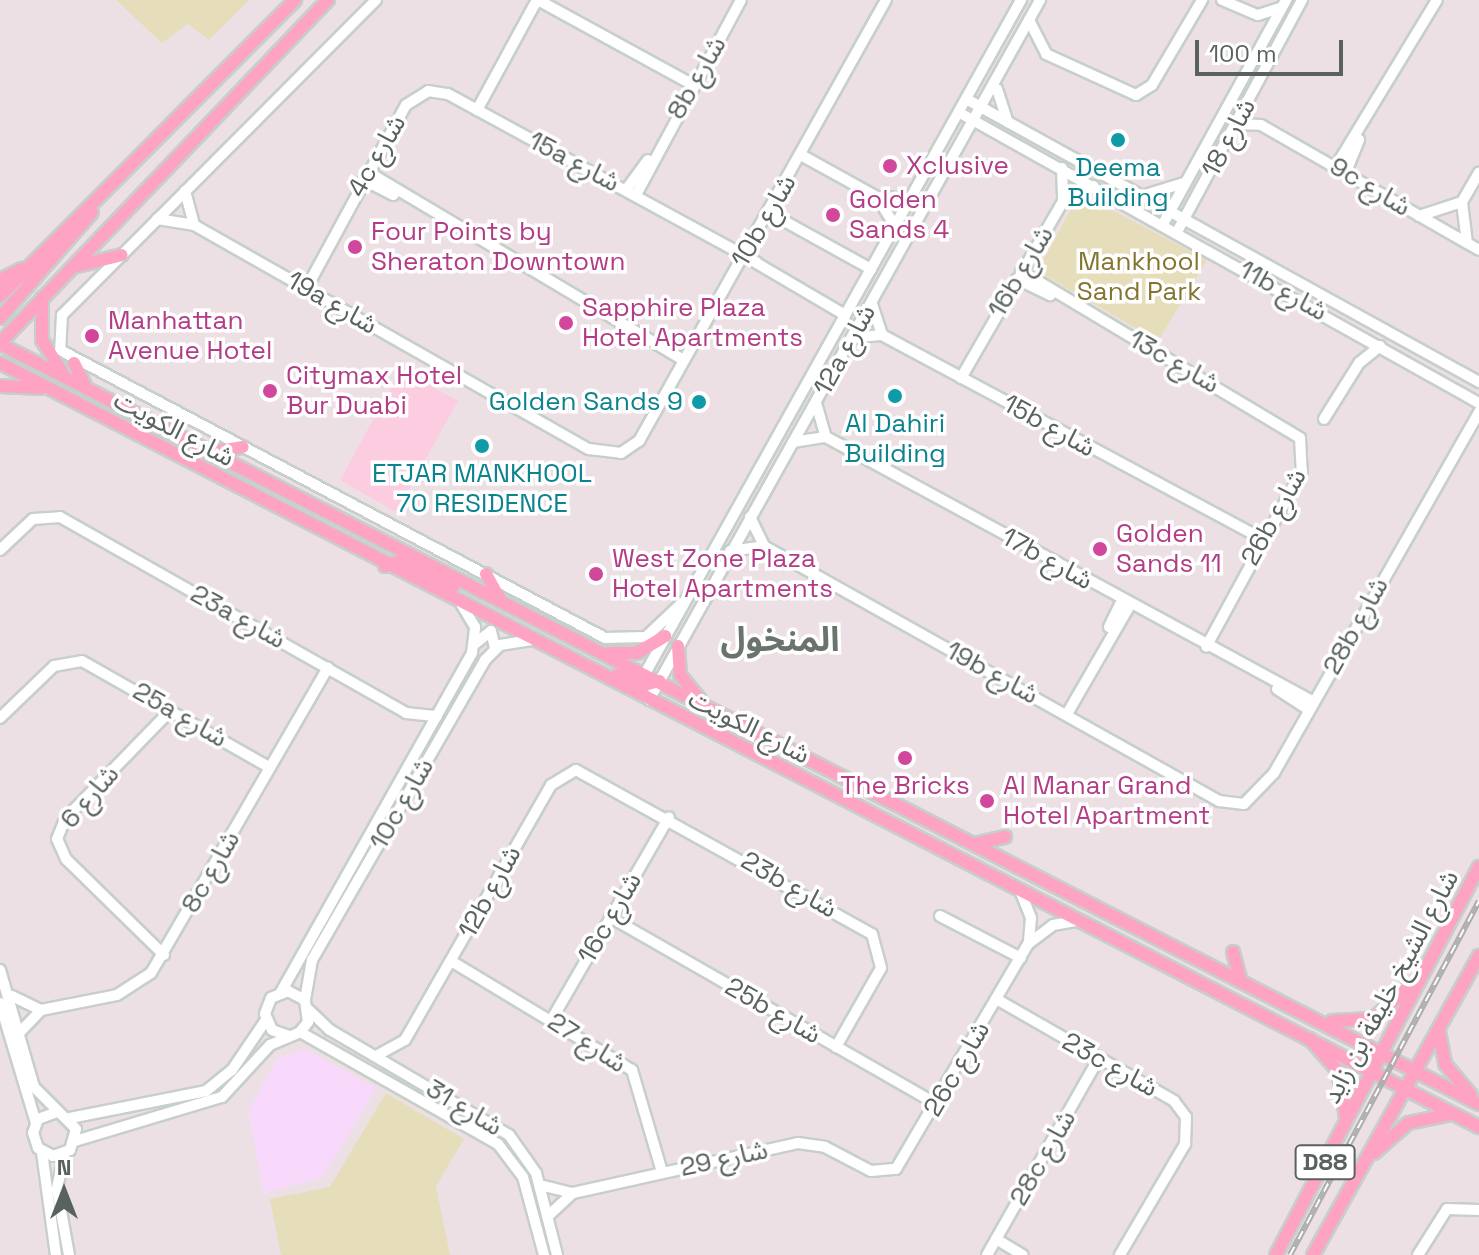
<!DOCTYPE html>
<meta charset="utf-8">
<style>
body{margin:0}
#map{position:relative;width:1479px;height:1255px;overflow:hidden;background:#ede0e5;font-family:"Space Grotesk","Noto Sans Arabic",sans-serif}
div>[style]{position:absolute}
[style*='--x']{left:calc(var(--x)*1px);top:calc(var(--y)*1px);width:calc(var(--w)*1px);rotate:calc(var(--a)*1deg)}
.medical>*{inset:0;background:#f8d9fc}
.green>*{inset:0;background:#e6ddba}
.sand>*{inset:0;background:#fccce1}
.roads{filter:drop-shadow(2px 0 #c7cfca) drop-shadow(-2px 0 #c7cfca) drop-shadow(0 2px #c7cfca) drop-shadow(0 -2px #c7cfca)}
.minor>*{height:10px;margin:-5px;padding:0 5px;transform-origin:5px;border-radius:5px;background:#fff}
.major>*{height:12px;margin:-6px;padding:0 6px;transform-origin:6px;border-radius:6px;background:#ffa3c5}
.rail>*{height:6px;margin-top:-3px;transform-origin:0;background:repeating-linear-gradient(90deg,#fff 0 9px,#acaeac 0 18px);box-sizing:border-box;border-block:2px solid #acaeac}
.dots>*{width:22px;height:22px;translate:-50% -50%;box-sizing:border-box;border:4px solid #fff;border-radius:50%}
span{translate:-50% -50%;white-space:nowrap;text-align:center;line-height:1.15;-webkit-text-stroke:7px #fff;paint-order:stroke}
.shield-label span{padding:2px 6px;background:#fff;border:2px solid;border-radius:6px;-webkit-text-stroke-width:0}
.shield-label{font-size:24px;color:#59625c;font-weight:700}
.street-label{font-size:26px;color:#59625c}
.hotel-label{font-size:26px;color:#b23c85}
.left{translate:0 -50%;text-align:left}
.culture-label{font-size:26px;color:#0d838f}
.right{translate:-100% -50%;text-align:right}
.park-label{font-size:26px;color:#83752f}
.district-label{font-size:34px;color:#6a746d;font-weight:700}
.north{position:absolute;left:24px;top:1151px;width:80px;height:80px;-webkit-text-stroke:6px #fff;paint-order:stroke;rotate:0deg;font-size:22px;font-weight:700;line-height:32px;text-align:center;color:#59625c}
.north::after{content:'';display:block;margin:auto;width:28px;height:36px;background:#59625c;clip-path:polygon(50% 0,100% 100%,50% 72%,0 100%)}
.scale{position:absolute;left:1195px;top:40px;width:148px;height:36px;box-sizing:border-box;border:4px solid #59625c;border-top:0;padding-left:10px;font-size:24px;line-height:28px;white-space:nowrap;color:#59625c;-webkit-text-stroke:6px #fff;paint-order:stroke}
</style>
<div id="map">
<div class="medical">
<i style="clip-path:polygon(306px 1050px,377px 1088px,322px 1178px,264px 1193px,248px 1111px,278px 1058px)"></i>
</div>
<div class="green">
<i style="clip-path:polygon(116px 0,249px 0,209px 40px,188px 24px,162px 43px)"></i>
<i style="clip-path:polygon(1091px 199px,1207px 260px,1158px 341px,1037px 271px,1076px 200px)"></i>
<i style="clip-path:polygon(386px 1093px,464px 1139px,436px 1186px,450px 1255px,281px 1255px,270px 1199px,330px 1187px)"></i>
</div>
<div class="sand">
<i style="clip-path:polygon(401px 369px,458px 401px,396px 512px,340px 480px)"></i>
</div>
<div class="roads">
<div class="minor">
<i style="--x:376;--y:0;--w:445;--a:134.9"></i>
<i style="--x:62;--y:315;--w:35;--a:93"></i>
<i style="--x:60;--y:350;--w:616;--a:27.85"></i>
<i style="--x:605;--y:638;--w:41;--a:-1.4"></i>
<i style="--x:646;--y:637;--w:50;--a:-43.4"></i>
<i style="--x:538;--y:0;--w:177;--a:28.7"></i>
<i style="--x:1222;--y:0;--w:39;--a:23"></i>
<i style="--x:1258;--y:15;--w:23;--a:-18"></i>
<i style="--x:1029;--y:20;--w:38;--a:63"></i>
<i style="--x:1046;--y:54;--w:99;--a:24.5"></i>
<i style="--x:1136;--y:95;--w:19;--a:-32"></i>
<i style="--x:1152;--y:85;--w:99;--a:-59.5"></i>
<i style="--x:997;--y:89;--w:35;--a:72"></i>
<i style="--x:968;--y:100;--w:584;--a:28.89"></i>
<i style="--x:477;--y:110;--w:125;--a:-61.4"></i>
<i style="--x:960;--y:113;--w:595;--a:29.2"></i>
<i style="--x:1236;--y:124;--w:25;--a:2"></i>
<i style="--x:1261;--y:125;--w:251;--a:29.8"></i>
<i style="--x:801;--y:155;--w:87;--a:28.9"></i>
<i style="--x:877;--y:197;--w:34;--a:58"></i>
<i style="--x:1336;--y:166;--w:194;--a:-58.7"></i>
<i style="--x:1062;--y:168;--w:33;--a:88"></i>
<i style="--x:368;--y:172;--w:367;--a:30.8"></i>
<i style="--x:1346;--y:172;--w:35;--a:-68"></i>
<i style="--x:364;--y:180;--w:33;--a:27"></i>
<i style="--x:626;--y:190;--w:37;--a:-54"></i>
<i style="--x:185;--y:191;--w:35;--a:75"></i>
<i style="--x:1148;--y:194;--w:39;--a:-17"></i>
<i style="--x:636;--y:195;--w:221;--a:-61.7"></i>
<i style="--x:877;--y:197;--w:34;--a:2"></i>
<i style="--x:768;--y:212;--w:118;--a:29"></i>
<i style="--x:1419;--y:216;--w:45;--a:-18"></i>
<i style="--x:157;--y:219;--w:37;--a:9"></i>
<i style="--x:194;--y:225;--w:454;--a:29.6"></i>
<i style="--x:589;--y:449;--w:32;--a:7"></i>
<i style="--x:621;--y:453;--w:22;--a:-34"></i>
<i style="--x:639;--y:441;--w:505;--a:-60.75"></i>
<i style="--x:1163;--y:224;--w:256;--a:-61.2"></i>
<i style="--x:1177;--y:232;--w:264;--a:-61.7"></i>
<i style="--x:1467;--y:243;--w:41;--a:-97"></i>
<i style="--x:1462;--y:202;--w:34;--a:-60"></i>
<i style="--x:753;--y:261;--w:107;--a:30.4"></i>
<i style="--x:1021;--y:271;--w:325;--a:30.9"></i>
<i style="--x:1300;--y:438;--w:33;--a:87"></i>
<i style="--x:1302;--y:471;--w:200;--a:118.6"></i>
<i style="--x:1017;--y:279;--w:37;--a:26"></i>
<i style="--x:306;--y:289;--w:209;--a:-61.5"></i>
<i style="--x:406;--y:105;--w:26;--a:-32"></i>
<i style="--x:428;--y:91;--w:20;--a:9"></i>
<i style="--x:448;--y:94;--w:351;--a:28.6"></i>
<i style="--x:872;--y:304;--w:33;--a:72"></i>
<i style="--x:852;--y:338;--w:30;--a:-6"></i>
<i style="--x:882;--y:335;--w:432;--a:28.2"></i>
<i style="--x:961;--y:378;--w:204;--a:-60"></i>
<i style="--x:1063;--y:201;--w:34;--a:-26"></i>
<i style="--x:816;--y:403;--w:35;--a:74"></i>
<i style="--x:1324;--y:419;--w:66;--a:-58"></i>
<i style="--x:1359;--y:363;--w:27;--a:-39"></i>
<i style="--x:793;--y:442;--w:33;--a:-9"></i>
<i style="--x:826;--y:437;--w:555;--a:28.5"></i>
<i style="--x:750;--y:517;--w:32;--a:64"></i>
<i style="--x:0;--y:550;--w:45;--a:-43.2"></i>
<i style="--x:33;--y:519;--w:27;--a:-4"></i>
<i style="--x:60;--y:517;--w:398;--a:29.5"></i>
<i style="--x:406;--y:713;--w:31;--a:6"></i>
<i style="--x:730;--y:551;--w:34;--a:-8"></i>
<i style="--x:764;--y:546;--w:522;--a:29.27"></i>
<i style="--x:1219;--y:801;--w:25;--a:7"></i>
<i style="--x:1244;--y:804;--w:43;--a:-45.9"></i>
<i style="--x:1274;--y:773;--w:415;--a:-60.4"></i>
<i style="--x:1109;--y:627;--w:30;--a:-64"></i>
<i style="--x:476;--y:643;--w:19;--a:-39"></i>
<i style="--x:491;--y:631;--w:18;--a:77"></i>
<i style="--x:642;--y:679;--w:778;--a:-60.83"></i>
<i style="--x:1277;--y:689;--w:38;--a:33"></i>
<i style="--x:649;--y:700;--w:802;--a:-60.81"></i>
<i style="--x:1067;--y:714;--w:126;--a:-60"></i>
<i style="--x:0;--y:718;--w:75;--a:-43.9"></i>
<i style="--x:54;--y:666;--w:28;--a:-10"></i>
<i style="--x:82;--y:661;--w:216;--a:29.6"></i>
<i style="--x:1021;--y:893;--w:27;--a:68"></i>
<i style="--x:1031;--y:918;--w:24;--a:95"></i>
<i style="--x:940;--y:916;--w:91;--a:27.4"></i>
<i style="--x:610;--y:917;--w:376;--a:29.8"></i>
<i style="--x:164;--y:955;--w:137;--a:-135.6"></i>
<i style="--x:66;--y:859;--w:22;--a:-114"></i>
<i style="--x:57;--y:839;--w:22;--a:-68"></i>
<i style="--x:65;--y:819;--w:152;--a:-45.8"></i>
<i style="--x:451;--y:961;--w:211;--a:31.1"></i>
<i style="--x:632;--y:1070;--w:106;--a:73.6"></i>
<i style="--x:0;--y:970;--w:122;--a:73.8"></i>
<i style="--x:34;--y:1087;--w:59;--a:45"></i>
<i style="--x:76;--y:1129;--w:22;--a:106"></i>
<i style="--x:70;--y:1150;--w:18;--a:161"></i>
<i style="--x:53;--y:1156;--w:17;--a:-152"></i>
<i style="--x:38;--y:1148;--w:16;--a:-108"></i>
<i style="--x:33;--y:1133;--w:15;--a:-70"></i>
<i style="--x:38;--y:1119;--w:20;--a:-20"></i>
<i style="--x:281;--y:992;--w:389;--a:-60.6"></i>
<i style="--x:472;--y:653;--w:26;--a:-83"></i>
<i style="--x:475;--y:627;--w:26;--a:-121"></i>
<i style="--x:12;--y:996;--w:32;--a:26"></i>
<i style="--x:41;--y:1010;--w:77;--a:-11.2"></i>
<i style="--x:117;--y:995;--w:40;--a:-32.9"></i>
<i style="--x:151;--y:973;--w:353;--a:-59.9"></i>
<i style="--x:305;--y:1000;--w:41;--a:-80.1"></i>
<i style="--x:312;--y:960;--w:346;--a:-60"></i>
<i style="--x:485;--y:660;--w:21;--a:-45"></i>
<i style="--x:500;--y:645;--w:32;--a:-9"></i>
<i style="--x:998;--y:1000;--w:203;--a:29.8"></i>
<i style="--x:1174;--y:1101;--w:20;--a:53"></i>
<i style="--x:1186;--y:1117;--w:27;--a:92"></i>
<i style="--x:1185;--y:1144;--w:129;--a:120.4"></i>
<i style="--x:0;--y:1003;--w:125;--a:73.3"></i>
<i style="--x:309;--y:1010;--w:29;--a:44"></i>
<i style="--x:330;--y:1030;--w:208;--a:30.4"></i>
<i style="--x:509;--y:1135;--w:47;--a:54.6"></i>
<i style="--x:536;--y:1173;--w:85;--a:75.6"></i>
<i style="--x:552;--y:1019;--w:233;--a:-59.9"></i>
<i style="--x:21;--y:1031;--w:29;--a:-46"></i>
<i style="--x:300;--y:1032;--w:227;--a:29.5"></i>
<i style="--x:498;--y:1144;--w:41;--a:52.9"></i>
<i style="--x:523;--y:1177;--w:81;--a:74.9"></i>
<i style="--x:376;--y:1056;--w:33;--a:-29"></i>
<i style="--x:405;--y:1040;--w:294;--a:-60.2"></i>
<i style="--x:551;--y:785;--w:29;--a:-31"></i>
<i style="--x:576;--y:770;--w:338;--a:29"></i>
<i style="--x:872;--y:934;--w:35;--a:75"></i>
<i style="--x:881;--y:968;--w:91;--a:119.7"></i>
<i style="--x:70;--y:1118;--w:139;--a:-11.2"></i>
<i style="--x:206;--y:1091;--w:33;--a:-39"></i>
<i style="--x:232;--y:1070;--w:60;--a:-55.8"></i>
<i style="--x:75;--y:1141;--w:153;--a:-16.7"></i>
<i style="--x:222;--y:1097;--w:71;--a:-47.3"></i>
<i style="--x:270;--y:1045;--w:33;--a:-23"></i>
<i style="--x:300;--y:1032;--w:13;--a:-51"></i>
<i style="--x:308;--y:1022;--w:22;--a:-98"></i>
<i style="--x:305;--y:1000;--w:19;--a:-152"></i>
<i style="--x:288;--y:991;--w:18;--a:158"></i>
<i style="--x:271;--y:998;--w:17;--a:111"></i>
<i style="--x:265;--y:1014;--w:17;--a:66"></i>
<i style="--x:272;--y:1030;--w:18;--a:19"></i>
<i style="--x:42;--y:1152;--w:104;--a:82.3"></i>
<i style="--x:65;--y:1153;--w:37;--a:103"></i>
<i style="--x:57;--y:1189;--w:67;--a:79.7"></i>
<i style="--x:540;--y:1185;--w:32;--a:14"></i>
<i style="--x:548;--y:1216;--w:34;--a:-43"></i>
<i style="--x:573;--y:1193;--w:230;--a:-12.5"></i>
<i style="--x:798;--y:1143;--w:27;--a:8"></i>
<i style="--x:825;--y:1147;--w:52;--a:27.6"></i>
<i style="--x:871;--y:1171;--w:25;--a:-5"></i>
<i style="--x:896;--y:1169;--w:261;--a:-59.6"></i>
<i style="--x:1028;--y:944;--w:31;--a:-37"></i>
<i style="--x:1053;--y:925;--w:23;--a:-10"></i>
<i style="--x:996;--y:1239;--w:31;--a:31"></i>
<i style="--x:987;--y:1255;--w:224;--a:-60.4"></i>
<i style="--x:1418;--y:1255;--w:54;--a:-57.8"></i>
<i style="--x:1447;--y:1209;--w:32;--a:2"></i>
</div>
<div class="major">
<i style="--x:73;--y:267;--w:50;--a:-13.8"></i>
<i style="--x:0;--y:280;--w:25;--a:-27"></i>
<i style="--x:0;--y:296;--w:418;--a:-45.1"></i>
<i style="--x:42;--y:298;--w:42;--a:90"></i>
<i style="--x:42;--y:340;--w:39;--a:58"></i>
<i style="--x:0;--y:318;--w:140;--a:-49"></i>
<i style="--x:0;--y:343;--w:475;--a:-46.3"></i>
<i style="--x:0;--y:344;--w:1663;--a:27.2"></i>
<i style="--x:0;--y:363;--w:1665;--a:27.32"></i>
<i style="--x:74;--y:363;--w:25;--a:64"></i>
<i style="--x:0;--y:386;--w:41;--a:2.8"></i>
<i style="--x:214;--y:452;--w:29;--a:-10"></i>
<i style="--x:385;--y:566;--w:19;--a:-18"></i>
<i style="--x:403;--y:560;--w:57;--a:27"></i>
<i style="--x:486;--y:574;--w:31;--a:61"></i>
<i style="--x:678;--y:646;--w:29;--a:86"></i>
<i style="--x:680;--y:675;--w:32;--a:51"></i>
<i style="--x:609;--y:653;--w:28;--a:0"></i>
<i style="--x:637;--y:653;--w:33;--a:-31"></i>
<i style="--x:617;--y:675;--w:29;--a:20"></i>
<i style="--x:644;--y:685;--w:16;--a:-15"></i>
<i style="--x:974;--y:844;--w:32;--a:-13"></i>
<i style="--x:1233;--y:952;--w:27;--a:75"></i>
<i style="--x:1332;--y:1021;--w:41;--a:-2.8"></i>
<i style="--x:1373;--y:1019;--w:44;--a:-41.3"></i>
<i style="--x:1439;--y:1032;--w:33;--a:79"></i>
<i style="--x:1445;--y:1064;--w:40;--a:50"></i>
<i style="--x:1310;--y:1039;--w:43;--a:48.8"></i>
<i style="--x:1338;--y:1071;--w:47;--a:80.1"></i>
<i style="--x:1374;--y:1153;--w:45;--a:-41.4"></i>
<i style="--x:1408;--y:1123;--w:44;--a:-11.8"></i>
<i style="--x:1276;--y:1255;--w:438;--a:-62.4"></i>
<i style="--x:1313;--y:1255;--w:342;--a:-61"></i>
</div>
</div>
<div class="rail">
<i style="--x:1290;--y:1255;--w:401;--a:-61.9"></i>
</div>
<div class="dots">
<i style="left:1118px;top:140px;background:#0f9aa8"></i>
<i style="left:890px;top:166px;background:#d1479c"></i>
<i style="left:833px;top:215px;background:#d1479c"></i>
<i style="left:355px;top:247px;background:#d1479c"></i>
<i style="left:566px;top:323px;background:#d1479c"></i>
<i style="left:92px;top:336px;background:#d1479c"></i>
<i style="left:270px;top:391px;background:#d1479c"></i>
<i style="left:895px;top:396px;background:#0f9aa8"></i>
<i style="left:699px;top:402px;background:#0f9aa8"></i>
<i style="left:482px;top:446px;background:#0f9aa8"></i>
<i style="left:1100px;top:549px;background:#d1479c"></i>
<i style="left:596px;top:574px;background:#d1479c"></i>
<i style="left:905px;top:758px;background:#d1479c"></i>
<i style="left:987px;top:801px;background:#d1479c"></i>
</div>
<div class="shield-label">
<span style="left:1325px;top:1162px">D88</span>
</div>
<div class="street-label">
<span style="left:697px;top:78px;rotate:-60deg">8b شارع</span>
<span style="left:1229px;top:138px;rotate:-62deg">شارع 18</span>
<span style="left:377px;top:156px;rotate:-60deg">4c شارع</span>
<span style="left:574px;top:162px;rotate:28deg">15a شارع</span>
<span style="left:1370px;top:187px;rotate:31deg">9c شارع</span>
<span style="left:764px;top:221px;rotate:-60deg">10b شارع</span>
<span style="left:1021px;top:272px;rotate:-59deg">16b شارع</span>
<span style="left:1283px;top:291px;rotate:29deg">11b شارع</span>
<span style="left:332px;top:303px;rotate:30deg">19a شارع</span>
<span style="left:845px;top:350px;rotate:-61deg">12a شارع</span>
<span style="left:1174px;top:362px;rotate:30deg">13c شارع</span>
<span style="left:1049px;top:426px;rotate:29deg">15b شارع</span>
<span style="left:174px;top:429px;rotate:28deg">شارع الكويت</span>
<span style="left:1274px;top:517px;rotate:-61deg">26b شارع</span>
<span style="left:1047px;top:559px;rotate:29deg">17b شارع</span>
<span style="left:238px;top:617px;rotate:29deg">23a شارع</span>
<span style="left:1356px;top:626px;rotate:-61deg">28b شارع</span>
<span style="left:992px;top:673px;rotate:29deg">19b شارع</span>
<span style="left:180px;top:715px;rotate:30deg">25a شارع</span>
<span style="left:749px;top:727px;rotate:27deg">شارع الكويت</span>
<span style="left:90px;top:797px;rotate:-49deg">شارع 6</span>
<span style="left:402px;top:804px;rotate:-60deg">10c شارع</span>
<span style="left:211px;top:872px;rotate:-60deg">8c شارع</span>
<span style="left:789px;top:885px;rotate:30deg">23b شارع</span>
<span style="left:490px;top:892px;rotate:-61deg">12b شارع</span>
<span style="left:610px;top:918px;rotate:-60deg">16c شارع</span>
<span style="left:1391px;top:987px;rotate:-62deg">شارع الشيخ خليفة بن زايد</span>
<span style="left:773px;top:1011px;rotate:30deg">25b شارع</span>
<span style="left:587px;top:1043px;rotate:33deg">شارع 27</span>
<span style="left:1110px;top:1065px;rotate:29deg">23c شارع</span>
<span style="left:957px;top:1069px;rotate:-60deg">26c شارع</span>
<span style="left:464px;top:1108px;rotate:31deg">شارع 31</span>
<span style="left:1043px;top:1158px;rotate:-60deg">28c شارع</span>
<span style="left:724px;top:1159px;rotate:-12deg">شارع 29</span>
</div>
<div class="hotel-label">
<span class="left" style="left:906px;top:166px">Xclusive</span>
<span class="left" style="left:849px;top:215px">Golden<br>Sands 4</span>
<span class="left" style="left:371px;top:247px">Four Points by<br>Sheraton Downtown</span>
<span class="left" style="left:582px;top:323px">Sapphire Plaza<br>Hotel Apartments</span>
<span class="left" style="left:108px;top:336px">Manhattan<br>Avenue Hotel</span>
<span class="left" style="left:286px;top:391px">Citymax Hotel<br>Bur Duabi</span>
<span class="left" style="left:1116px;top:549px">Golden<br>Sands 11</span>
<span class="left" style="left:612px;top:574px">West Zone Plaza<br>Hotel Apartments</span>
<span style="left:905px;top:786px">The Bricks</span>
<span class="left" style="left:1003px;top:801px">Al Manar Grand<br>Hotel Apartment</span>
</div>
<div class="culture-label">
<span style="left:1118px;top:183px">Deema<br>Building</span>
<span class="right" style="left:683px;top:402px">Golden Sands 9</span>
<span style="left:895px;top:439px">Al Dahiri<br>Building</span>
<span style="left:482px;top:489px">ETJAR MANKHOOL<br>70 RESIDENCE</span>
</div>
<div class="park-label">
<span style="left:1139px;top:277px">Mankhool<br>Sand Park</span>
</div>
<div class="district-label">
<span style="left:780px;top:640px">المنخول</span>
</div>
<div class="north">N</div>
<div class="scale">100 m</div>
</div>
